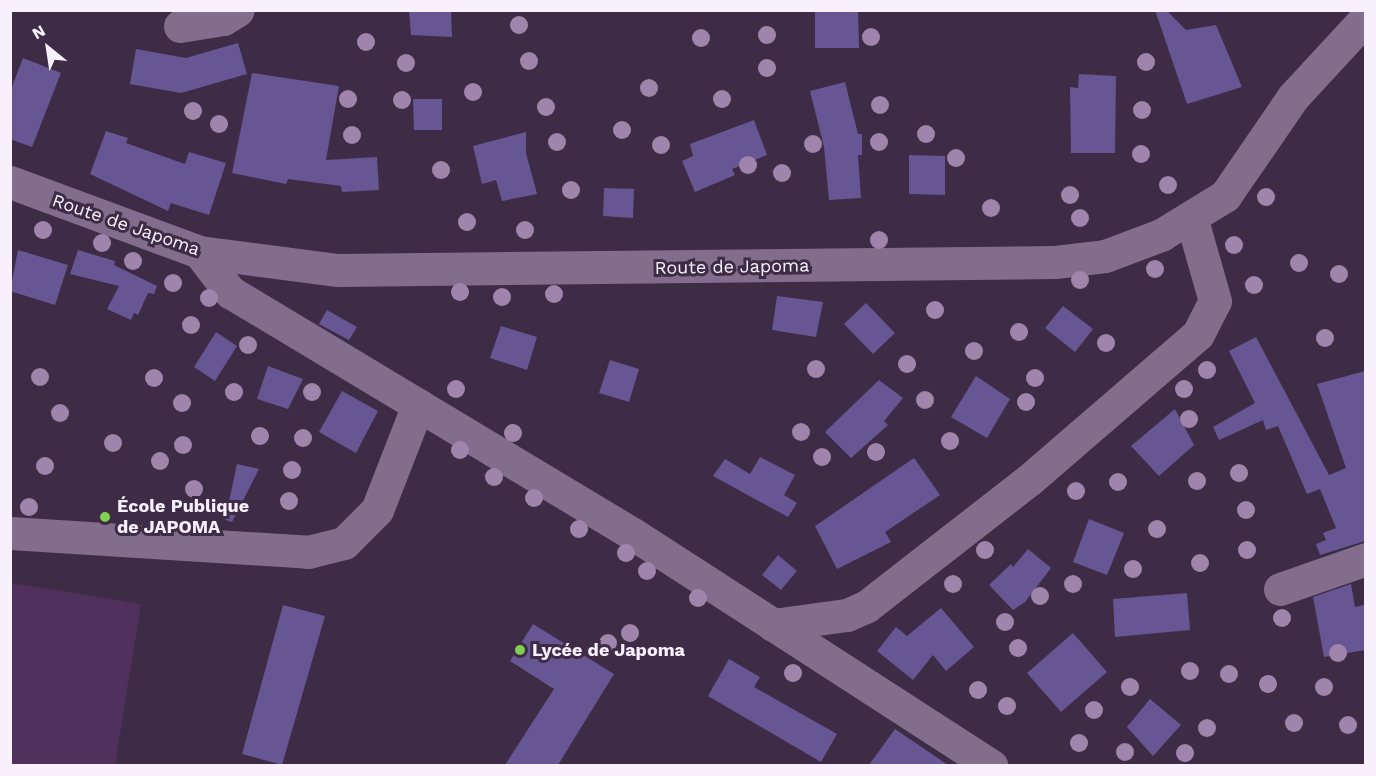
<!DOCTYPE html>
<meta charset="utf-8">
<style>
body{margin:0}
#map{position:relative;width:1376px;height:776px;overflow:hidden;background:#3e2c46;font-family:"Work Sans",sans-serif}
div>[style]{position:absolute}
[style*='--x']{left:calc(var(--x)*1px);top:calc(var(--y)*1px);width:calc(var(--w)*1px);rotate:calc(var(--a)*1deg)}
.green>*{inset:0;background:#50315d}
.building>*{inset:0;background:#665693}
.minor>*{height:33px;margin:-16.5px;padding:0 16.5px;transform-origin:16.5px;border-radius:16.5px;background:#826e8c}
.trees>*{width:18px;height:18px;margin:-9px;border-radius:50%;background:#9f85ac}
.dots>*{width:16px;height:16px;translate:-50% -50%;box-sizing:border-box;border:3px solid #3e2c46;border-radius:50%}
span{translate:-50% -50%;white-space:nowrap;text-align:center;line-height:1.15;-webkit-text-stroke:6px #3e2c46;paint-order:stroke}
.street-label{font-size:18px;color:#f9f0fd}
.poi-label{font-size:18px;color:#f9f0fd;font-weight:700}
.left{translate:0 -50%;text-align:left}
.frame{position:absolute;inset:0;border:12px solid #f9f0fd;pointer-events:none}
.north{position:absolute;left:18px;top:18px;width:60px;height:60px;-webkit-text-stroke:4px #3e2c46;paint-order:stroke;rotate:330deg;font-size:16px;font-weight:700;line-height:24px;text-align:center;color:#f9f0fd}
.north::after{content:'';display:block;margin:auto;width:21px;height:27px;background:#f9f0fd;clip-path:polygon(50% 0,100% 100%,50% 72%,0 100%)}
</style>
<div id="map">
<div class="green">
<i style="clip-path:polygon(11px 583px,141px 604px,115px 765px,11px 765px)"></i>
</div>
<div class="building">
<i style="clip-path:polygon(409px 10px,451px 10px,452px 37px,411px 35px)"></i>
<i style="clip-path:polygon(815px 10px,858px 10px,859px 48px,815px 48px)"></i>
<i style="clip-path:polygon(1155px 10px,1166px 10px,1186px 30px,1216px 25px,1242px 87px,1187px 104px)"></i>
<i style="clip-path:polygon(238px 43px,247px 74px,181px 93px,130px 84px,136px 49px,186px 58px)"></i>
<i style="clip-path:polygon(23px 58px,61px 73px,32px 147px,10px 139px,10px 92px)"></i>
<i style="clip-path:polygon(252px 73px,339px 86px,326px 160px,377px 157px,379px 190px,342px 192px,341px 186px,288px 179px,286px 184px,232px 173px)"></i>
<i style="clip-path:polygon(1079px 74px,1116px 76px,1115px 153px,1071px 153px,1070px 87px,1078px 88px)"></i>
<i style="clip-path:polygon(845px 82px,858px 134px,862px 134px,862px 155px,858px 155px,861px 198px,829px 200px,824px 147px,810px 91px)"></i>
<i style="clip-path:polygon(413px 99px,442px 99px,442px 130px,414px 130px)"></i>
<i style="clip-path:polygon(754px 120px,767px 155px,732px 169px,735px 175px,695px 192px,682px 161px,693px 156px,690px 144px)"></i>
<i style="clip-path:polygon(106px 131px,128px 138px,126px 143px,185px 164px,189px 152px,226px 163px,209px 215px,171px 203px,168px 211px,90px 174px)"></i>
<i style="clip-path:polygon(526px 132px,526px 153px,537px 194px,502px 201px,496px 180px,482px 184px,473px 146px)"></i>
<i style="clip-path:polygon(909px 155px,945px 156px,945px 195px,909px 194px)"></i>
<i style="clip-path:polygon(604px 188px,634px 189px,633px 218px,603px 216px)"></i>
<i style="clip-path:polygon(18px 250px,68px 265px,55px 305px,10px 291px)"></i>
<i style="clip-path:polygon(78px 250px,115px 261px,114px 265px,157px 286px,154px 294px,148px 293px,138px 315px,134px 313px,131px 320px,107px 309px,119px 286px,70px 274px)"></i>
<i style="clip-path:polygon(777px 296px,823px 302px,816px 337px,772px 330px)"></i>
<i style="clip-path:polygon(866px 303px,895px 333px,873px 354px,844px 324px)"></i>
<i style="clip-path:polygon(1063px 306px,1093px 329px,1075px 352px,1045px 328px)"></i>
<i style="clip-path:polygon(327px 310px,357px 327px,349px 340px,319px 324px)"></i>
<i style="clip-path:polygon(501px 326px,537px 337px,527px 370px,490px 358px)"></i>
<i style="clip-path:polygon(216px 332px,237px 346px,215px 381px,194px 367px)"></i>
<i style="clip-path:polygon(1256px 337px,1329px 475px,1346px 468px,1317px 384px,1365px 371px,1365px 541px,1320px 555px,1316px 544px,1326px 540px,1323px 533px,1336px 528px,1320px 489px,1307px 494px,1278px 426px,1266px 430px,1263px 420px,1219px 440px,1213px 427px,1255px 403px,1229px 351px)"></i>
<i style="clip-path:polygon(610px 360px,639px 369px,629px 402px,599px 393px)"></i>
<i style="clip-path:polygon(268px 366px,303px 379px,288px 409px,257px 399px)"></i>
<i style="clip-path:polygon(976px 376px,1010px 399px,987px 438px,951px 417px)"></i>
<i style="clip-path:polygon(879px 380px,903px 398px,884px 421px,888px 425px,851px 458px,825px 432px)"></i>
<i style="clip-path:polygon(342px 391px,378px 411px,356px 453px,319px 432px)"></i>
<i style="clip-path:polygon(1175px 409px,1194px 445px,1159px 476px,1131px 446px)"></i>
<i style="clip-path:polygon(760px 457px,795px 475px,784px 495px,797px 503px,788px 517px,713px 476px,725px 459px,750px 474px)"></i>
<i style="clip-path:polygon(914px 458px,940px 495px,885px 532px,891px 542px,837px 569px,815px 526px)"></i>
<i style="clip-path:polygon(237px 464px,259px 469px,232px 522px,225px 520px)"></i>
<i style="clip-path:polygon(1089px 519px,1124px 533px,1107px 575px,1073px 562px)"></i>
<i style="clip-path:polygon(1028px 549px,1051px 568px,1025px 602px,1013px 610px,989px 585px,1011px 564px,1013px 567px)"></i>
<i style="clip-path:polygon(778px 555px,797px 571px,781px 590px,762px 575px)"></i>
<i style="clip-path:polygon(1351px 584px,1355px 607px,1364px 605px,1365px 650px,1324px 657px,1313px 597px)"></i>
<i style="clip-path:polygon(1187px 593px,1190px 630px,1115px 637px,1113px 599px)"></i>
<i style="clip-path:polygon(283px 605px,325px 616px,282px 765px,242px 754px)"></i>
<i style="clip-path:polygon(941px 608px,974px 647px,946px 671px,933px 655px,913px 680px,877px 651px,896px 627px,907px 636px)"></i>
<i style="clip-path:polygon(533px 624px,614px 674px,558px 765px,505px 765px,554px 689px,510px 661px)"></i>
<i style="clip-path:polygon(1073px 633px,1107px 672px,1061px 712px,1027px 673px)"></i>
<i style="clip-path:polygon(729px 659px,760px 677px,754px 687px,837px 734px,821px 762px,708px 696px)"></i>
<i style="clip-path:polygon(1150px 699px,1181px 725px,1153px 756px,1127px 727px)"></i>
<i style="clip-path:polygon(895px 729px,948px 765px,869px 765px)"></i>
</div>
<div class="minor">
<i style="--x:180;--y:26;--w:44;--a:-9.2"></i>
<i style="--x:223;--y:19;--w:17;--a:-31"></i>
<i style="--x:10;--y:182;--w:202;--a:20.3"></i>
<i style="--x:199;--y:252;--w:140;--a:7.4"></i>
<i style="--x:338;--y:270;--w:717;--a:-0.64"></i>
<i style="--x:1055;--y:262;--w:50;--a:-6.8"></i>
<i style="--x:1105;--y:256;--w:60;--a:-20.6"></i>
<i style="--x:1161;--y:235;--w:75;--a:-31.4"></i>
<i style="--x:1225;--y:196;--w:120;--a:-55.5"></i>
<i style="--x:1293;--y:97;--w:108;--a:-47.3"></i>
<i style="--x:199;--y:252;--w:51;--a:52.2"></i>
<i style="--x:230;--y:292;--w:470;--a:31"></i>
<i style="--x:633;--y:534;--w:427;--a:32.9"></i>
<i style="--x:10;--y:533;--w:299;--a:3.6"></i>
<i style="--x:308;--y:552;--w:37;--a:-14"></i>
<i style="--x:344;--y:543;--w:47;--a:-45"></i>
<i style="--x:377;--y:510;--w:113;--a:-68.7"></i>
<i style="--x:1280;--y:589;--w:91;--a:-19.2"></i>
<i style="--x:773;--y:625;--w:75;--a:-7.7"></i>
<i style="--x:847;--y:615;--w:22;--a:-24"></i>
<i style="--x:867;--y:606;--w:205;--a:-37.9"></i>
<i style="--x:1029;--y:480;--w:223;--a:-40.8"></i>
<i style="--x:1198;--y:334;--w:37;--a:-63"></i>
<i style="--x:1215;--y:301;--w:87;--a:-105.9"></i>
</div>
<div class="trees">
<i style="left:519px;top:25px"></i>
<i style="left:767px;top:35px"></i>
<i style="left:871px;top:37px"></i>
<i style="left:701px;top:38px"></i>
<i style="left:366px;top:42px"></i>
<i style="left:529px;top:61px"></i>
<i style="left:1146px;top:62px"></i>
<i style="left:406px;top:63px"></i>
<i style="left:767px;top:68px"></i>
<i style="left:649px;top:88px"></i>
<i style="left:473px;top:92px"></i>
<i style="left:348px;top:99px"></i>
<i style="left:722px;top:99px"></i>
<i style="left:402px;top:100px"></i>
<i style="left:880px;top:105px"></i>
<i style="left:546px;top:107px"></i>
<i style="left:1142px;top:110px"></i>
<i style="left:193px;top:111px"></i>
<i style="left:219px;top:124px"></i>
<i style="left:622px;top:130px"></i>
<i style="left:926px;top:134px"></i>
<i style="left:352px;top:135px"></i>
<i style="left:557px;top:142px"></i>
<i style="left:879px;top:142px"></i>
<i style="left:813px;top:144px"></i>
<i style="left:661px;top:145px"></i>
<i style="left:1141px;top:154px"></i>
<i style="left:956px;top:158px"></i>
<i style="left:748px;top:165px"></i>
<i style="left:441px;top:170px"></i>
<i style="left:782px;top:173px"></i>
<i style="left:1168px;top:185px"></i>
<i style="left:571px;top:190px"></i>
<i style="left:1070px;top:195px"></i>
<i style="left:1266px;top:197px"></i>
<i style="left:991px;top:208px"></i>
<i style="left:1080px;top:218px"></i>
<i style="left:467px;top:222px"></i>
<i style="left:43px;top:230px"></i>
<i style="left:525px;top:230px"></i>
<i style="left:879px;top:240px"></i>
<i style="left:102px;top:243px"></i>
<i style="left:1234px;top:245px"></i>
<i style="left:133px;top:261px"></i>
<i style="left:1299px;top:263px"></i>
<i style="left:1155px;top:269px"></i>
<i style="left:1339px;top:274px"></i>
<i style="left:1080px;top:280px"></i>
<i style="left:173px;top:283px"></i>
<i style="left:1254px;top:285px"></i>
<i style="left:460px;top:292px"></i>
<i style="left:554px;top:294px"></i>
<i style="left:502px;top:297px"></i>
<i style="left:209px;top:298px"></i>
<i style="left:935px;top:310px"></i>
<i style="left:191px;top:325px"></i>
<i style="left:1019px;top:332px"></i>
<i style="left:1325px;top:338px"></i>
<i style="left:1106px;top:343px"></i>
<i style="left:248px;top:345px"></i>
<i style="left:974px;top:351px"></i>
<i style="left:907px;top:364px"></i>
<i style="left:816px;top:369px"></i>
<i style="left:1207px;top:370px"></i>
<i style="left:40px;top:377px"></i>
<i style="left:154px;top:378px"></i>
<i style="left:1035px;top:378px"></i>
<i style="left:456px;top:389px"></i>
<i style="left:1184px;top:389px"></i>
<i style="left:234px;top:392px"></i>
<i style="left:312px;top:392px"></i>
<i style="left:925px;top:400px"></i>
<i style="left:1026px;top:402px"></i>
<i style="left:182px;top:403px"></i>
<i style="left:60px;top:413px"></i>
<i style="left:1189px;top:419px"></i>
<i style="left:801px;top:432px"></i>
<i style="left:513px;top:433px"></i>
<i style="left:260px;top:436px"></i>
<i style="left:303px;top:438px"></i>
<i style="left:950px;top:441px"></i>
<i style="left:113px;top:443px"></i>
<i style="left:183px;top:445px"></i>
<i style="left:460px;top:450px"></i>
<i style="left:876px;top:452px"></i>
<i style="left:822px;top:457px"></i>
<i style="left:160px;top:461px"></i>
<i style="left:45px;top:466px"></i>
<i style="left:292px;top:470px"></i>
<i style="left:1239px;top:473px"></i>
<i style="left:494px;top:477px"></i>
<i style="left:1197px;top:481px"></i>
<i style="left:1118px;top:482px"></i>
<i style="left:194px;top:489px"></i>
<i style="left:1076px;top:491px"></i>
<i style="left:534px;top:498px"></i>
<i style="left:289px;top:501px"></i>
<i style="left:29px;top:507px"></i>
<i style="left:1246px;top:510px"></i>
<i style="left:579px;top:529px"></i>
<i style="left:1157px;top:529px"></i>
<i style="left:985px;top:550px"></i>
<i style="left:1247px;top:550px"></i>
<i style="left:626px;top:553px"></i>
<i style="left:1200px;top:563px"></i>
<i style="left:1133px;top:569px"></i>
<i style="left:647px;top:571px"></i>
<i style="left:953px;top:584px"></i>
<i style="left:1073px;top:584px"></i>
<i style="left:1040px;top:596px"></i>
<i style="left:698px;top:598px"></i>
<i style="left:1282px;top:618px"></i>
<i style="left:1005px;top:622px"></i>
<i style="left:630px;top:633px"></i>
<i style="left:608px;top:643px"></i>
<i style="left:1018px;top:648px"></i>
<i style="left:1338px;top:653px"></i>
<i style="left:1190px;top:671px"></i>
<i style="left:793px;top:673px"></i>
<i style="left:1229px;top:674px"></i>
<i style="left:1268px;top:684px"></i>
<i style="left:1130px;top:687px"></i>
<i style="left:1324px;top:687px"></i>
<i style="left:978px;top:690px"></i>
<i style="left:1007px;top:706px"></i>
<i style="left:1094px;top:710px"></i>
<i style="left:1294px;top:723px"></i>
<i style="left:1348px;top:725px"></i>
<i style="left:1207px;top:728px"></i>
<i style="left:1079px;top:743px"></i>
<i style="left:1125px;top:752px"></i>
<i style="left:1185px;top:753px"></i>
</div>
<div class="dots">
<i style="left:105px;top:517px;background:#82d04f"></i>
<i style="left:520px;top:650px;background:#82d04f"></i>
</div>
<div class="street-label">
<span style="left:126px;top:225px;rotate:19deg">Route de Japoma</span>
<span style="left:732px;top:267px;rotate:-1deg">Route de Japoma</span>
</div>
<div class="poi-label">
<span class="left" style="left:117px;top:517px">École Publique<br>de JAPOMA</span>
<span class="left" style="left:532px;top:650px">Lycée de Japoma</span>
</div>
<div class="frame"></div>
<div class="north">N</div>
</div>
